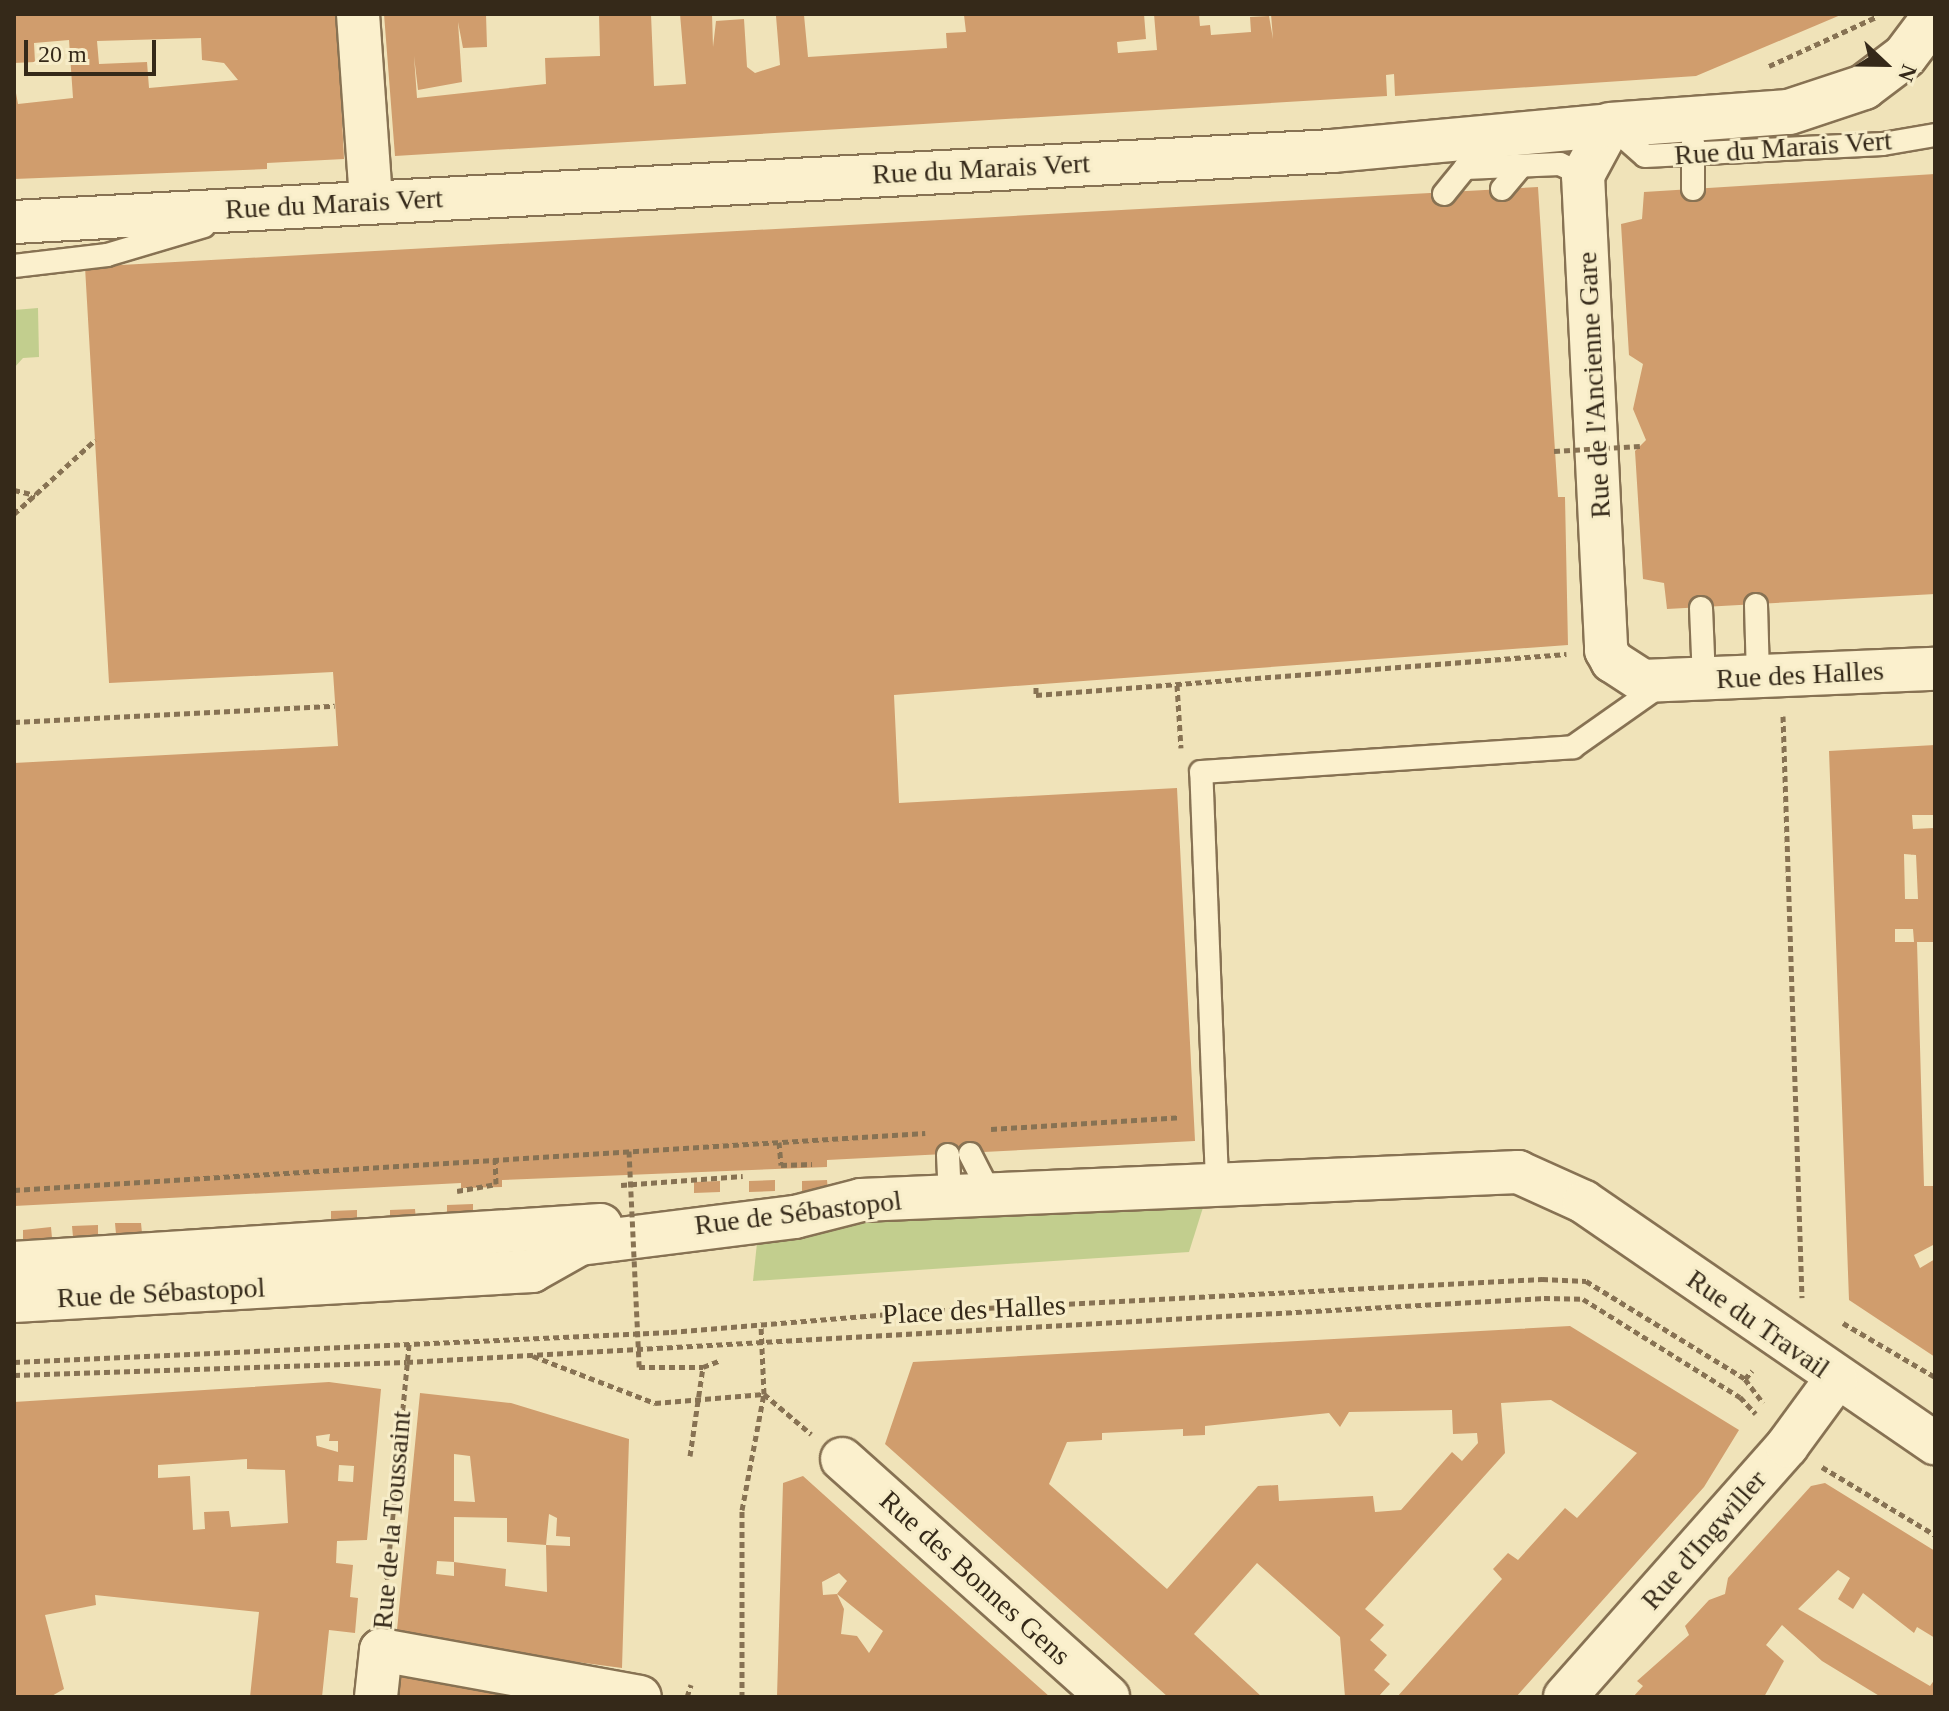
<!DOCTYPE html>
<meta charset="utf-8">
<style>
body{margin:0}
#map{position:relative;width:1949px;height:1711px;overflow:hidden;background:#f0e3b9;font-family:Georgia,serif}
div>[style]{position:absolute}
[style*='--x']{left:calc(var(--x)*1px);top:calc(var(--y)*1px);width:calc(var(--w)*1px);rotate:calc(var(--a)*1deg)}
.green>*{inset:0;background:#c2ce8e}
.building>*{inset:0;background:#d09d6d}
.path>*{height:5px;margin-top:-2.5px;transform-origin:0;background:repeating-linear-gradient(90deg,#877253 0 6px,transparent 0 10px)}
.roads{filter:drop-shadow(2px 0 #877253) drop-shadow(-2px 0 #877253) drop-shadow(0 2px #877253) drop-shadow(0 -2px #877253)}
.lane>*{height:22px;margin:-11px;padding:0 11px;transform-origin:11px;border-radius:11px;background:#fbf0cd}
.street>*{height:42px;margin:-21px;padding:0 21px;transform-origin:21px;border-radius:21px;background:#fbf0cd}
.secondary>*{height:44px;margin:-22px;padding:0 22px;transform-origin:22px;border-radius:22px;background:#fbf0cd}
.path-bridge>*{height:5px;margin-top:-2.5px;transform-origin:0;background:repeating-linear-gradient(90deg,#877253 0 6px,transparent 0 10px)}
span{translate:-50% -50%;white-space:nowrap;text-align:center;line-height:1.15;-webkit-text-stroke:6px #f7edc9;paint-order:stroke}
.street-label{font-size:28px;color:#352919}
.frame{position:absolute;inset:0;border:16px solid #352919;pointer-events:none}
.north{position:absolute;left:1845px;top:24px;width:80px;height:80px;-webkit-text-stroke:6px #f7edc9;paint-order:stroke;rotate:112deg;font-size:22px;font-weight:700;line-height:32px;text-align:center;color:#352919}
.north::after{content:'';display:block;margin:auto;width:28px;height:36px;background:#352919;clip-path:polygon(50% 0,100% 100%,50% 72%,0 100%)}
.scale{position:absolute;left:24px;top:40px;width:132px;height:36px;box-sizing:border-box;border:4px solid #352919;border-top:0;padding-left:10px;font-size:24px;line-height:28px;white-space:nowrap;color:#352919;-webkit-text-stroke:6px #f7edc9;paint-order:stroke}
</style>
<div id="map">
<div class="green">
<i style="clip-path:polygon(38px 308px,39px 357px,23px 358px,14px 368px,14px 310px)"></i>
<i style="clip-path:polygon(1206px 1198px,1189px 1252px,753px 1281px,757px 1243px,784px 1224px)"></i>
</div>
<div class="building">
<i style="clip-path:polygon(evenodd,14px 14px,337px 14px,344px 159px,267px 163px,267px 169px,14px 179px,14px 82px,18px 104px,73px 98px,69px 40px,34px 43px,35px 62px,14px 63px,14px 14px,201px 38px,202px 60px,224px 63px,238px 80px,149px 88px,147px 62px,99px 64px,97px 41px,201px 38px)"></i>
<i style="clip-path:polygon(384px 14px,486px 14px,487px 47px,463px 48px,458px 22px,462px 82px,418px 90px,414px 56px,417px 98px,546px 84px,545px 58px,600px 56px,599px 14px,651px 14px,654px 86px,686px 84px,680px 14px,712px 14px,713px 47px,716px 21px,744px 19px,747px 67px,755px 73px,780px 65px,776px 16px,804px 15px,808px 57px,947px 48px,946px 33px,966px 32px,964px 15px,980px 14px,1144px 14px,1146px 39px,1117px 42px,1118px 53px,1157px 50px,1154px 14px,1199px 14px,1200px 26px,1210px 25px,1211px 35px,1251px 32px,1250px 17px,1269px 16px,1273px 39px,1271px 14px,1843px 14px,1696px 76px,1395px 96px,1394px 74px,1386px 75px,1387px 96px,395px 156px)"></i>
<i style="clip-path:polygon(1935px 174px,1935px 594px,1667px 609px,1664px 583px,1643px 579px,1635px 451px,1646px 440px,1633px 409px,1643px 364px,1629px 355px,1621px 224px,1642px 219px,1644px 192px)"></i>
<i style="clip-path:polygon(1538px 187px,1558px 497px,1565px 497px,1568px 645px,894px 695px,899px 803px,1177px 788px,1195px 1141px,827px 1160px,827px 1167px,502px 1180px,502px 1187px,461px 1188px,461px 1183px,14px 1206px,14px 763px,338px 746px,333px 672px,109px 683px,85px 267px)"></i>
<i style="clip-path:polygon(evenodd,1935px 745px,1935px 815px,1912px 815px,1913px 829px,1934px 828px,1935px 854px,1935px 942px,1917px 942px,1924px 1186px,1935px 1186px,1935px 1244px,1914px 1255px,1920px 1268px,1935px 1259px,1935px 1357px,1849px 1300px,1829px 751px,1935px 745px,1904px 854px,1916px 855px,1918px 899px,1905px 899px,1904px 854px,1935px 745px,1895px 929px,1913px 929px,1914px 942px,1895px 942px,1895px 929px)"></i>
<i style="clip-path:polygon(775px 1180px,775px 1191px,749px 1192px,749px 1181px)"></i>
<i style="clip-path:polygon(827px 1180px,828px 1191px,802px 1192px,802px 1181px)"></i>
<i style="clip-path:polygon(720px 1181px,720px 1192px,694px 1193px,694px 1182px)"></i>
<i style="clip-path:polygon(473px 1204px,473px 1215px,447px 1216px,447px 1205px)"></i>
<i style="clip-path:polygon(415px 1209px,416px 1220px,390px 1220px,390px 1210px)"></i>
<i style="clip-path:polygon(357px 1210px,357px 1221px,331px 1221px,331px 1211px)"></i>
<i style="clip-path:polygon(115px 1223px,141px 1223px,142px 1233px,116px 1234px)"></i>
<i style="clip-path:polygon(98px 1225px,98px 1236px,73px 1237px,72px 1226px)"></i>
<i style="clip-path:polygon(51px 1227px,52px 1238px,23px 1240px,23px 1230px)"></i>
<i style="clip-path:polygon(evenodd,1570px 1326px,1739px 1430px,1704px 1487px,1516px 1697px,1397px 1697px,1502px 1579px,1493px 1569px,1508px 1553px,1518px 1560px,1565px 1508px,1577px 1518px,1637px 1453px,1551px 1400px,1501px 1403px,1505px 1453px,1365px 1609px,1384px 1625px,1370px 1640px,1387px 1655px,1374px 1670px,1390px 1684px,1378px 1697px,1345px 1697px,1340px 1637px,1257px 1563px,1194px 1634px,1262px 1697px,1168px 1697px,885px 1444px,913px 1362px,1570px 1326px,1452px 1410px,1453px 1434px,1477px 1433px,1478px 1443px,1462px 1461px,1452px 1452px,1401px 1510px,1375px 1512px,1373px 1496px,1279px 1501px,1278px 1485px,1258px 1486px,1167px 1589px,1049px 1484px,1067px 1442px,1102px 1440px,1102px 1433px,1183px 1429px,1183px 1436px,1205px 1435px,1205px 1426px,1329px 1413px,1340px 1427px,1349px 1412px,1452px 1410px)"></i>
<i style="clip-path:polygon(evenodd,329px 1382px,381px 1389px,367px 1540px,337px 1541px,336px 1563px,353px 1565px,350px 1597px,358px 1598px,355px 1633px,329px 1630px,322px 1697px,250px 1697px,259px 1612px,95px 1595px,96px 1605px,45px 1615px,64px 1689px,50px 1697px,14px 1697px,14px 1402px,329px 1382px,330px 1434px,329px 1441px,338px 1441px,338px 1452px,317px 1446px,316px 1436px,330px 1434px,329px 1382px,247px 1459px,247px 1469px,285px 1470px,288px 1523px,231px 1527px,229px 1511px,204px 1512px,205px 1529px,193px 1530px,190px 1476px,158px 1478px,158px 1465px,247px 1459px,329px 1382px,339px 1465px,354px 1466px,353px 1482px,338px 1481px,339px 1465px)"></i>
<i style="clip-path:polygon(evenodd,420px 1393px,511px 1403px,629px 1439px,622px 1668px,404px 1639px,397px 1630px,420px 1393px,454px 1454px,470px 1456px,475px 1502px,454px 1501px,454px 1454px,420px 1393px,549px 1514px,557px 1518px,556px 1536px,570px 1537px,570px 1546px,546px 1545px,549px 1514px,420px 1393px,454px 1517px,507px 1518px,507px 1542px,546px 1545px,547px 1592px,505px 1586px,506px 1569px,454px 1562px,454px 1576px,436px 1574px,437px 1561px,454px 1562px,454px 1517px)"></i>
<i style="clip-path:polygon(evenodd,803px 1476px,923px 1584px,1050px 1697px,777px 1697px,783px 1483px,803px 1476px,839px 1573px,847px 1581px,837px 1594px,823px 1595px,822px 1582px,839px 1573px,803px 1476px,837px 1594px,883px 1631px,869px 1653px,857px 1636px,841px 1634px,844px 1609px,837px 1594px)"></i>
<i style="clip-path:polygon(1825px 1483px,1935px 1551px,1935px 1638px,1917px 1627px,1914px 1633px,1863px 1593px,1853px 1609px,1838px 1599px,1850px 1578px,1838px 1570px,1798px 1609px,1930px 1686px,1935px 1679px,1935px 1697px,1881px 1697px,1822px 1661px,1782px 1625px,1766px 1645px,1784px 1661px,1764px 1697px,1633px 1697px,1643px 1686px,1637px 1681px,1689px 1635px,1685px 1626px,1709px 1600px,1725px 1594px,1728px 1578px,1811px 1486px)"></i>
<i style="clip-path:polygon(400px 1673px,535px 1697px,396px 1697px)"></i>
</div>
<div class="path">
<i style="--x:1769;--y:66;--w:118;--a:-24.6"></i>
<i style="--x:14;--y:490;--w:22;--a:13"></i>
<i style="--x:14;--y:514;--w:110;--a:-42.4"></i>
<i style="--x:1177;--y:685;--w:63;--a:86.4"></i>
<i style="--x:1036;--y:687;--w:8;--a:90"></i>
<i style="--x:1036;--y:695;--w:532;--a:-4.42"></i>
<i style="--x:1783;--y:716;--w:582;--a:88.13"></i>
<i style="--x:14;--y:722;--w:321;--a:-2.9"></i>
<i style="--x:991;--y:1129;--w:189;--a:-3.6"></i>
<i style="--x:779;--y:1142;--w:23;--a:85"></i>
<i style="--x:781;--y:1165;--w:31;--a:-2"></i>
<i style="--x:621;--y:1185;--w:122;--a:-4.2"></i>
<i style="--x:14;--y:1190;--w:913;--a:-3.58"></i>
<i style="--x:457;--y:1191;--w:40;--a:-10"></i>
<i style="--x:496;--y:1184;--w:25;--a:-92"></i>
<i style="--x:1843;--y:1323;--w:107;--a:30.4"></i>
<i style="--x:533;--y:1356;--w:131;--a:21.1"></i>
<i style="--x:655;--y:1403;--w:109;--a:-4.7"></i>
<i style="--x:764;--y:1394;--w:62;--a:40.4"></i>
<i style="--x:14;--y:1362;--w:658;--a:-2.61"></i>
<i style="--x:671;--y:1332;--w:259;--a:-4.7"></i>
<i style="--x:929;--y:1311;--w:614;--a:-2.99"></i>
<i style="--x:1542;--y:1279;--w:44;--a:2.6"></i>
<i style="--x:1586;--y:1281;--w:187;--a:31.6"></i>
<i style="--x:1745;--y:1379;--w:11;--a:-49"></i>
<i style="--x:14;--y:1375;--w:393;--a:-1.9"></i>
<i style="--x:407;--y:1362;--w:1139;--a:-3.22"></i>
<i style="--x:1544;--y:1298;--w:39;--a:1"></i>
<i style="--x:1583;--y:1299;--w:185;--a:32"></i>
<i style="--x:1740;--y:1397;--w:23;--a:47"></i>
<i style="--x:1745;--y:1379;--w:30;--a:53"></i>
<i style="--x:690;--y:1456;--w:90;--a:-81.7"></i>
<i style="--x:703;--y:1367;--w:17;--a:-21"></i>
<i style="--x:1822;--y:1467;--w:132;--a:31"></i>
<i style="--x:384;--y:1609;--w:267;--a:-84.6"></i>
<i style="--x:687;--y:1697;--w:13;--a:-72"></i>
<i style="--x:742;--y:1697;--w:187;--a:-90"></i>
<i style="--x:742;--y:1510;--w:118;--a:-79.3"></i>
<i style="--x:764;--y:1394;--w:69;--a:-92.5"></i>
</div>
<div class="roads">
<div class="lane">
<i style="--x:1611;--y:126;--w:45;--a:41.4"></i>
<i style="--x:1645;--y:156;--w:238;--a:-2.9"></i>
<i style="--x:1883;--y:144;--w:53;--a:-9.8"></i>
<i style="--x:1502;--y:189;--w:30;--a:-50"></i>
<i style="--x:1693;--y:189;--w:46;--a:-90"></i>
<i style="--x:1444;--y:194;--w:33;--a:-51"></i>
<i style="--x:1465;--y:168;--w:95;--a:-2.4"></i>
<i style="--x:1560;--y:164;--w:25;--a:26"></i>
<i style="--x:14;--y:266;--w:94;--a:-6.7"></i>
<i style="--x:107;--y:255;--w:101;--a:-16.6"></i>
<i style="--x:1756;--y:605;--w:71;--a:88.4"></i>
<i style="--x:1701;--y:608;--w:72;--a:87.6"></i>
<i style="--x:970;--y:1154;--w:46;--a:62.9"></i>
<i style="--x:948;--y:1155;--w:42;--a:87.3"></i>
<i style="--x:1217;--y:1181;--w:409;--a:-92.2"></i>
<i style="--x:1201;--y:772;--w:373;--a:-3.8"></i>
<i style="--x:1573;--y:747;--w:108;--a:-35.2"></i>
</div>
<div class="street">
<i style="--x:358;--y:14;--w:188;--a:86"></i>
<i style="--x:1610;--y:125;--w:57;--a:118.4"></i>
<i style="--x:1583;--y:175;--w:476;--a:87.2"></i>
<i style="--x:1606;--y:650;--w:13;--a:61"></i>
<i style="--x:1612;--y:661;--w:37;--a:33"></i>
<i style="--x:1643;--y:681;--w:292;--a:-2.4"></i>
<i style="--x:14;--y:222;--w:1320;--a:-3.08"></i>
<i style="--x:1332;--y:151;--w:279;--a:-5.3"></i>
<i style="--x:14;--y:1263;--w:588;--a:-3.7"></i>
<i style="--x:14;--y:1301;--w:519;--a:-3.31"></i>
<i style="--x:532;--y:1271;--w:55;--a:-29.4"></i>
<i style="--x:580;--y:1244;--w:217;--a:-7.2"></i>
<i style="--x:795;--y:1217;--w:68;--a:-14.4"></i>
<i style="--x:861;--y:1200;--w:658;--a:-2.44"></i>
<i style="--x:1518;--y:1172;--w:72;--a:24.4"></i>
<i style="--x:1584;--y:1202;--w:426;--a:34.5"></i>
<i style="--x:842;--y:1459;--w:357;--a:41.8"></i>
<i style="--x:376;--y:1697;--w:47;--a:-83.9"></i>
<i style="--x:381;--y:1650;--w:263;--a:10.3"></i>
<i style="--x:1565;--y:1697;--w:335;--a:-48.5"></i>
<i style="--x:1787;--y:1446;--w:83;--a:-53.8"></i>
</div>
<div class="secondary">
<i style="--x:1610;--y:125;--w:179;--a:-4.2"></i>
<i style="--x:1789;--y:112;--w:79;--a:-18.4"></i>
<i style="--x:1864;--y:87;--w:51;--a:-37.1"></i>
<i style="--x:1905;--y:56;--w:50;--a:-53.1"></i>
</div>
</div>
<div class="path-bridge">
<i style="--x:1554;--y:451;--w:86;--a:-3.3"></i>
<i style="--x:629;--y:1151;--w:216;--a:87.3"></i>
<i style="--x:639;--y:1367;--w:64;--a:0"></i>
</div>
<div class="street-label">
<span style="left:1783px;top:148px;rotate:-4deg">Rue du Marais Vert</span>
<span style="left:981px;top:169px;rotate:-3deg">Rue du Marais Vert</span>
<span style="left:334px;top:204px;rotate:-3deg">Rue du Marais Vert</span>
<span style="left:1594px;top:385px;rotate:-93deg">Rue de l'Ancienne Gare</span>
<span style="left:1800px;top:675px;rotate:-3deg">Rue des Halles</span>
<span style="left:798px;top:1213px;rotate:-7deg">Rue de Sébastopol</span>
<span style="left:161px;top:1293px;rotate:-3deg">Rue de Sébastopol</span>
<span style="left:974px;top:1310px;rotate:-3deg">Place des Halles</span>
<span style="left:1758px;top:1324px;rotate:35deg">Rue du Travail</span>
<span style="left:392px;top:1520px;rotate:-85deg">Rue de la Toussaint</span>
<span style="left:1704px;top:1540px;rotate:-49deg">Rue d'Ingwiller</span>
<span style="left:975px;top:1578px;rotate:42deg">Rue des Bonnes Gens</span>
</div>
<div class="frame"></div>
<div class="north">N</div>
<div class="scale">20 m</div>
</div>
